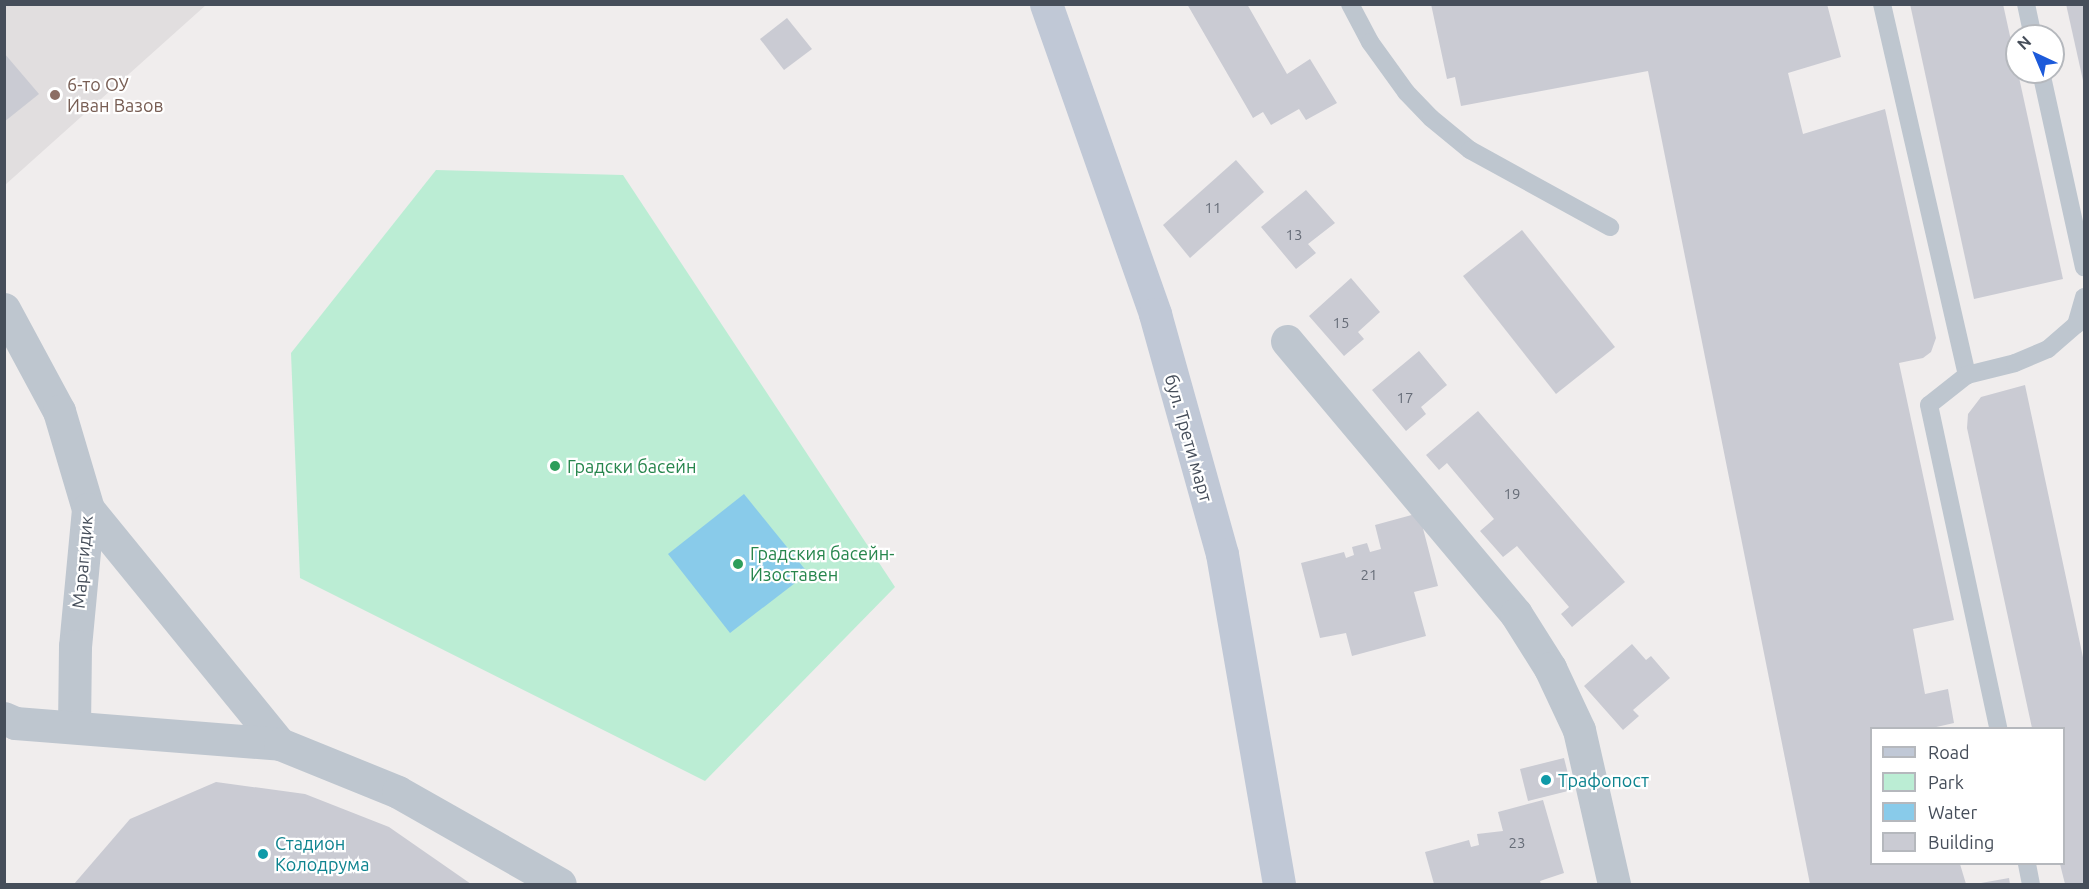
<!DOCTYPE html>
<meta charset="utf-8">
<style>
body{margin:0}
#map{position:relative;width:2089px;height:889px;overflow:hidden;background:#f0eded;font-family:Ubuntu,sans-serif}
div>[style]{position:absolute}
[style*='--x']{left:calc(var(--x)*1px);top:calc(var(--y)*1px);width:calc(var(--w)*1px);rotate:calc(var(--a)*1deg)}
.education>*{inset:0;background:#e1dedf}
.green>*{inset:0;background:#bbedd4}
.water>*{inset:0;background:#89cbea}
.building>*{inset:0;background:#cacbd3}
.lane>*{height:18px;margin:-9px;padding:0 9px;transform-origin:9px;border-radius:9px;background:#bec6cf}
.street>*{height:33px;margin:-16.5px;padding:0 16.5px;transform-origin:16.5px;border-radius:16.5px;background:#bec6cf}
.secondary>*{height:33px;margin:-16.5px;padding:0 16.5px;transform-origin:16.5px;border-radius:16.5px;background:#c0c8d6}
.dots>*{width:16px;height:16px;translate:-50% -50%;box-sizing:border-box;border:3px solid #fff;border-radius:50%}
span{translate:-50% -50%;white-space:nowrap;text-align:center;line-height:1.15;-webkit-text-stroke:4.5px #fff;paint-order:stroke}
.number-label{font-size:15px;color:#676d78}
.number-label span{-webkit-text-stroke-width:0}
.education-label{font-size:18px;color:#785e54}
.left{translate:0 -50%;text-align:left}
.street-label{font-size:18px;color:#464e5a}
.leisure-label{font-size:18px;color:#27864d}
.culture-label{font-size:18px;color:#0d838f}
.frame{position:absolute;inset:0;border:6px solid #464e5a;pointer-events:none}
.legend{position:absolute;left:1870px;top:727px;width:195px;height:138px;box-sizing:border-box;background:#fff;border:2px solid #b5b8bd;margin:0;padding:8px 10px;list-style:none;font-size:18px;color:#464e5a}
.legend li{display:flex;align-items:center;gap:12px;height:30px}
.legend b{width:30px;border:2px solid #b5b8bd}
.north{position:absolute;left:2005px;top:24px;width:60px;height:60px;box-sizing:border-box;background:#fff;border:2px solid #b5b8bd;border-radius:50%;rotate:316deg;font-size:16px;font-weight:700;line-height:24px;text-align:center;color:#464e5a}
.north::after{content:'';display:block;margin:auto;width:21px;height:27px;background:#1c5ada;clip-path:polygon(50% 0,100% 100%,50% 72%,0 100%)}
</style>
<div id="map">
<div class="education">
<i style="clip-path:polygon(5px 5px,206px 5px,5px 185px)"></i>
</div>
<div class="green">
<i style="clip-path:polygon(436px 170px,623px 175px,895px 587px,705px 781px,300px 578px,291px 353px)"></i>
</div>
<div class="water">
<i style="clip-path:polygon(744px 494px,808px 573px,730px 633px,668px 554px)"></i>
</div>
<div class="building">
<i style="clip-path:polygon(1187px 4px,1247px 4px,1287px 74px,1310px 59px,1337px 103px,1306px 120px,1299px 109px,1271px 125px,1263px 112px,1253px 118px)"></i>
<i style="clip-path:polygon(1431px 4px,1827px 4px,1841px 57px,1788px 73px,1803px 134px,1885px 109px,1936px 338px,1931px 352px,1923px 358px,1899px 363px,1954px 620px,1913px 629px,1925px 694px,1948px 689px,1954px 723px,1932px 728px,1872px 728px,1872px 864px,1960px 864px,1966px 884px,1810px 884px,1648px 71px,1461px 106px,1455px 77px,1447px 79px)"></i>
<i style="clip-path:polygon(1910px 4px,2003px 4px,2063px 279px,1974px 299px)"></i>
<i style="clip-path:polygon(2066px 4px,2084px 4px,2084px 85px)"></i>
<i style="clip-path:polygon(787px 18px,812px 49px,784px 70px,760px 39px)"></i>
<i style="clip-path:polygon(4px 53px,39px 94px,4px 122px)"></i>
<i style="clip-path:polygon(1236px 160px,1264px 192px,1190px 258px,1163px 225px)"></i>
<i style="clip-path:polygon(1306px 190px,1335px 223px,1308px 244px,1316px 253px,1296px 269px,1261px 227px)"></i>
<i style="clip-path:polygon(1522px 230px,1615px 347px,1556px 394px,1463px 276px)"></i>
<i style="clip-path:polygon(1351px 278px,1380px 312px,1358px 332px,1364px 339px,1344px 356px,1309px 316px)"></i>
<i style="clip-path:polygon(1419px 351px,1447px 385px,1421px 407px,1426px 414px,1406px 431px,1372px 390px)"></i>
<i style="clip-path:polygon(2025px 385px,2084px 662px,2084px 884px,2065px 884px,2060px 864px,2064px 864px,2064px 728px,2032px 728px,1967px 428px,1968px 414px,1981px 397px)"></i>
<i style="clip-path:polygon(1478px 411px,1625px 582px,1572px 627px,1561px 614px,1569px 607px,1517px 546px,1503px 557px,1480px 531px,1494px 519px,1447px 463px,1439px 470px,1426px 455px)"></i>
<i style="clip-path:polygon(1419px 513px,1438px 586px,1414px 592px,1426px 636px,1352px 656px,1346px 633px,1320px 638px,1301px 563px,1344px 552px,1346px 558px,1354px 555px,1352px 547px,1367px 543px,1370px 552px,1381px 549px,1375px 525px)"></i>
<i style="clip-path:polygon(1632px 644px,1646px 660px,1651px 656px,1670px 678px,1633px 710px,1639px 716px,1623px 730px,1584px 686px)"></i>
<i style="clip-path:polygon(1564px 758px,1572px 790px,1528px 801px,1520px 769px)"></i>
<i style="clip-path:polygon(216px 782px,305px 794px,389px 827px,471px 884px,74px 884px,130px 819px)"></i>
<i style="clip-path:polygon(1543px 800px,1564px 873px,1540px 881px,1541px 884px,1434px 884px,1425px 852px,1469px 840px,1471px 847px,1479px 845px,1477px 834px,1503px 831px,1498px 812px)"></i>
<i style="clip-path:polygon(2009px 878px,2010px 884px,1982px 884px,1981px 883px)"></i>
</div>
<div class="lane">
<i style="--x:1350;--y:4;--w:43;--a:62.2"></i>
<i style="--x:1370;--y:42;--w:62;--a:54.2"></i>
<i style="--x:1406;--y:92;--w:36;--a:46"></i>
<i style="--x:1431;--y:118;--w:50;--a:39.4"></i>
<i style="--x:1470;--y:150;--w:160;--a:28.8"></i>
<i style="--x:1882;--y:4;--w:381;--a:77.1"></i>
<i style="--x:1967;--y:375;--w:48;--a:141.7"></i>
<i style="--x:1929;--y:405;--w:330;--a:77.9"></i>
<i style="--x:2026;--y:4;--w:33;--a:78"></i>
<i style="--x:2041;--y:72;--w:200;--a:77.6"></i>
<i style="--x:1967;--y:375;--w:49;--a:-14"></i>
<i style="--x:2015;--y:363;--w:36;--a:-23"></i>
<i style="--x:2048;--y:349;--w:37;--a:-41"></i>
<i style="--x:2076;--y:325;--w:29;--a:-74"></i>
<i style="--x:2027;--y:864;--w:20;--a:79"></i>
</div>
<div class="street">
<i style="--x:4;--y:309;--w:116;--a:61.7"></i>
<i style="--x:59;--y:411;--w:102;--a:73.5"></i>
<i style="--x:88;--y:509;--w:138;--a:95.4"></i>
<i style="--x:75;--y:646;--w:79;--a:90.7"></i>
<i style="--x:1287;--y:341;--w:356;--a:50"></i>
<i style="--x:1516;--y:614;--w:64;--a:57.8"></i>
<i style="--x:1550;--y:668;--w:68;--a:64.9"></i>
<i style="--x:1579;--y:730;--w:158;--a:77.2"></i>
<i style="--x:88;--y:509;--w:303;--a:50.8"></i>
<i style="--x:4;--y:718;--w:12;--a:24"></i>
<i style="--x:15;--y:723;--w:266;--a:4.5"></i>
<i style="--x:280;--y:744;--w:127;--a:22.1"></i>
<i style="--x:398;--y:792;--w:186;--a:29.6"></i>
</div>
<div class="secondary">
<i style="--x:1046;--y:4;--w:329;--a:70.6"></i>
<i style="--x:1155;--y:314;--w:249;--a:74.4"></i>
<i style="--x:1222;--y:554;--w:335;--a:80.2"></i>
</div>
<div class="dots">
<i style="left:55px;top:95px;background:#8d6e63"></i>
<i style="left:555px;top:466px;background:#2e9e5b"></i>
<i style="left:738px;top:564px;background:#2e9e5b"></i>
<i style="left:1546px;top:780px;background:#0f9aa8"></i>
<i style="left:263px;top:854px;background:#0f9aa8"></i>
</div>
<div class="number-label">
<span style="left:1213px;top:208px">11</span>
<span style="left:1294px;top:235px">13</span>
<span style="left:1341px;top:323px">15</span>
<span style="left:1405px;top:398px">17</span>
<span style="left:1512px;top:494px">19</span>
<span style="left:1369px;top:575px">21</span>
<span style="left:1517px;top:843px">23</span>
</div>
<div class="education-label">
<span class="left" style="left:67px;top:95px">6-то ОУ<br>Иван Вазов</span>
</div>
<div class="street-label">
<span style="left:1189px;top:438px;rotate:74deg">бул. Трети март</span>
<span style="left:82px;top:562px;rotate:-85deg">Марагидик</span>
</div>
<div class="leisure-label">
<span class="left" style="left:567px;top:466px">Градски басейн</span>
<span class="left" style="left:750px;top:564px">Градския басейн-<br>Изоставен</span>
</div>
<div class="culture-label">
<span class="left" style="left:1558px;top:780px">Трафопост</span>
<span class="left" style="left:275px;top:854px">Стадион<br>Колодрума</span>
</div>
<div class="frame"></div>
<ul class="legend">
<li><b style="height:8px;background:#c0c8d6"></b>Road</li>
<li><b style="height:16px;background:#bbedd4"></b>Park</li>
<li><b style="height:16px;background:#89cbea"></b>Water</li>
<li><b style="height:16px;background:#cacbd3"></b>Building</li>
</ul>
<div class="north">N</div>
</div>
